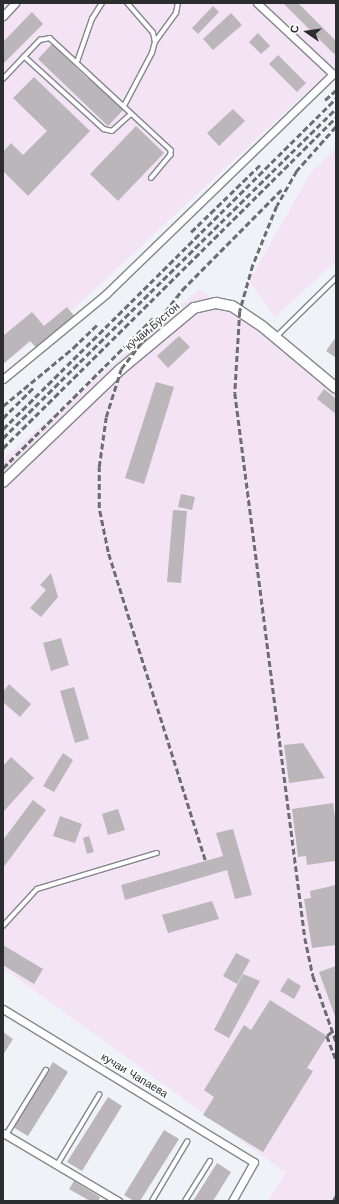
<!DOCTYPE html>
<meta charset="utf-8">
<style>
body{margin:0}
#map{position:relative;width:339px;height:1204px;overflow:hidden;background:#eff3f8;font-family:"Work Sans",sans-serif}
div>[style]{position:absolute}
[style*='--x']{left:calc(var(--x)*1px);top:calc(var(--y)*1px);width:calc(var(--w)*1px);rotate:calc(var(--a)*1deg)}
.industrial>*{inset:0;background:#f3e3f5}
.building>*{inset:0;background:#bbb6ba}
.roads{filter:drop-shadow(1px 0 #84878b) drop-shadow(-1px 0 #84878b) drop-shadow(0 1px #84878b) drop-shadow(0 -1px #84878b)}
.service>*{height:3.5px;margin:-1.75px;padding:0 1.75px;transform-origin:1.75px;border-radius:1.75px;background:#fff}
.minor>*{height:7px;margin:-3.5px;padding:0 3.5px;transform-origin:3.5px;border-radius:3.5px;background:#fff}
.secondary>*{height:10px;margin:-5px;padding:0 5px;transform-origin:5px;border-radius:5px;background:#fff}
.rail>*{height:2.5px;margin-top:-1.25px;transform-origin:0;background:repeating-linear-gradient(90deg,#6b6e70 0 6px,transparent 0 9px)}
span{translate:-50% -50%;white-space:nowrap;text-align:center;line-height:1.15;-webkit-text-stroke:3.5px #fff;paint-order:stroke}
.street-label{font-size:11px;color:#2b2d2e}
.frame{position:absolute;inset:0;border:4px solid #2b2d2e;pointer-events:none}
.north{position:absolute;left:287px;top:12px;width:40px;height:40px;-webkit-text-stroke:3px #fff;paint-order:stroke;rotate:283deg;font-size:11px;font-weight:700;line-height:16px;text-align:center;color:#2b2d2e}
.north::after{content:'';display:block;margin:auto;width:14px;height:18px;background:#2b2d2e;clip-path:polygon(50% 0,100% 100%,50% 72%,0 100%)}
</style>
<div id="map">
<div class="industrial">
<i style="clip-path:polygon(3px 3px,336px 3px,336px 65px,80px 303px,3px 365px)"></i>
<i style="clip-path:polygon(336px 148px,336px 261px,275px 317px,249px 281px,311px 172px)"></i>
<i style="clip-path:polygon(200px 289px,336px 388px,336px 1201px,268px 1201px,286px 1173px,3px 968px,3px 459px)"></i>
</div>
<div class="building">
<i style="clip-path:polygon(283px 3px,298px 3px,336px 41px,336px 52px,334px 54px)"></i>
<i style="clip-path:polygon(213px 6px,219px 12px,198px 34px,192px 28px)"></i>
<i style="clip-path:polygon(32px 12px,43px 24px,3px 64px,3px 42px)"></i>
<i style="clip-path:polygon(231px 13px,242px 25px,213px 50px,203px 39px)"></i>
<i style="clip-path:polygon(258px 33px,270px 46px,261px 54px,249px 42px)"></i>
<i style="clip-path:polygon(52px 44px,88px 79px,91px 76px,124px 109px,108px 126px,38px 59px)"></i>
<i style="clip-path:polygon(278px 55px,306px 83px,297px 92px,269px 64px)"></i>
<i style="clip-path:polygon(34px 77px,90px 131px,28px 196px,3px 171px,3px 152px,11px 143px,23px 155px,47px 131px,13px 98px)"></i>
<i style="clip-path:polygon(233px 109px,245px 121px,219px 146px,207px 133px)"></i>
<i style="clip-path:polygon(136px 126px,164px 153px,118px 201px,90px 174px)"></i>
<i style="clip-path:polygon(67px 307px,76px 318px,38px 350px,30px 341px,3px 364px,3px 336px,32px 312px,44px 326px)"></i>
<i style="clip-path:polygon(179px 336px,190px 347px,168px 368px,157px 356px)"></i>
<i style="clip-path:polygon(336px 337px,336px 358px,326px 351px)"></i>
<i style="clip-path:polygon(156px 382px,174px 387px,144px 484px,125px 478px)"></i>
<i style="clip-path:polygon(324px 389px,336px 399px,336px 414px,317px 399px)"></i>
<i style="clip-path:polygon(181px 494px,195px 497px,192px 510px,178px 507px)"></i>
<i style="clip-path:polygon(173px 510px,187px 511px,181px 583px,167px 582px)"></i>
<i style="clip-path:polygon(51px 573px,58px 597px,41px 617px,30px 608px,46px 590px,40px 585px)"></i>
<i style="clip-path:polygon(61px 638px,69px 665px,51px 671px,43px 643px)"></i>
<i style="clip-path:polygon(9px 684px,31px 704px,20px 717px,3px 702px,3px 692px)"></i>
<i style="clip-path:polygon(74px 687px,89px 739px,75px 743px,60px 691px)"></i>
<i style="clip-path:polygon(303px 743px,325px 778px,289px 783px,284px 745px)"></i>
<i style="clip-path:polygon(63px 753px,73px 760px,54px 792px,43px 786px)"></i>
<i style="clip-path:polygon(11px 757px,34px 778px,3px 812px,3px 766px)"></i>
<i style="clip-path:polygon(33px 800px,46px 810px,3px 868px,3px 840px)"></i>
<i style="clip-path:polygon(333px 803px,336px 825px,335px 861px,307px 865px,306px 856px,298px 857px,292px 809px)"></i>
<i style="clip-path:polygon(118px 809px,125px 830px,108px 835px,102px 814px)"></i>
<i style="clip-path:polygon(60px 816px,82px 824px,75px 843px,53px 836px)"></i>
<i style="clip-path:polygon(233px 829px,252px 895px,235px 899px,227px 870px,125px 900px,121px 885px,223px 856px,216px 833px)"></i>
<i style="clip-path:polygon(89px 836px,94px 852px,87px 854px,83px 838px)"></i>
<i style="clip-path:polygon(336px 885px,336px 945px,312px 948px,304px 899px,311px 898px,310px 891px)"></i>
<i style="clip-path:polygon(212px 901px,219px 919px,168px 933px,162px 915px)"></i>
<i style="clip-path:polygon(3px 945px,43px 969px,34px 984px,3px 965px)"></i>
<i style="clip-path:polygon(236px 953px,250px 960px,237px 984px,223px 976px)"></i>
<i style="clip-path:polygon(336px 966px,336px 1019px,319px 972px)"></i>
<i style="clip-path:polygon(243px 974px,260px 981px,229px 1038px,214px 1030px)"></i>
<i style="clip-path:polygon(288px 978px,301px 986px,294px 999px,280px 991px)"></i>
<i style="clip-path:polygon(270px 1000px,327px 1036px,307px 1068px,313px 1071px,263px 1152px,203px 1115px,214px 1097px,204px 1090px,244px 1025px,251px 1030px)"></i>
<i style="clip-path:polygon(3px 1032px,13px 1039px,3px 1055px)"></i>
<i style="clip-path:polygon(53px 1062px,68px 1072px,28px 1136px,13px 1127px)"></i>
<i style="clip-path:polygon(108px 1097px,122px 1106px,82px 1171px,67px 1162px)"></i>
<i style="clip-path:polygon(164px 1130px,179px 1139px,140px 1201px,134px 1201px,124px 1195px)"></i>
<i style="clip-path:polygon(217px 1163px,231px 1172px,213px 1201px,193px 1201px)"></i>
<i style="clip-path:polygon(74px 1181px,100px 1197px,98px 1201px,90px 1201px,69px 1189px)"></i>
</div>
<div class="roads">
<div class="service">
<i style="--x:155;--y:42;--w:36;--a:-54"></i>
<i style="--x:176;--y:13;--w:10;--a:-79"></i>
<i style="--x:24;--y:56;--w:108;--a:42.4"></i>
<i style="--x:104;--y:129;--w:8;--a:14"></i>
<i style="--x:112;--y:131;--w:25;--a:-42"></i>
<i style="--x:77;--y:62;--w:46;--a:-70.8"></i>
<i style="--x:92;--y:19;--w:19;--a:-58"></i>
<i style="--x:3;--y:79;--w:54;--a:-46.5"></i>
<i style="--x:40;--y:40;--w:10;--a:-11"></i>
<i style="--x:50;--y:38;--w:165;--a:42.8"></i>
<i style="--x:171;--y:150;--w:5;--a:90"></i>
<i style="--x:171;--y:155;--w:30;--a:130"></i>
<i style="--x:124;--y:106;--w:60;--a:-62.2"></i>
<i style="--x:152;--y:53;--w:11;--a:-75"></i>
<i style="--x:155;--y:42;--w:9;--a:-103"></i>
<i style="--x:153;--y:33;--w:40;--a:-131"></i>
<i style="--x:276;--y:337;--w:84;--a:-44.5"></i>
<i style="--x:3;--y:926;--w:50;--a:-47.4"></i>
<i style="--x:37;--y:889;--w:125;--a:-16.7"></i>
<i style="--x:6;--y:1135;--w:76;--a:-58.4"></i>
<i style="--x:57;--y:1165;--w:82;--a:-59"></i>
<i style="--x:152;--y:1201;--w:69;--a:-59.3"></i>
<i style="--x:185;--y:1201;--w:47;--a:-58"></i>
</div>
<div class="minor">
<i style="--x:3;--y:16;--w:18;--a:-47"></i>
<i style="--x:3;--y:379;--w:134;--a:-39.5"></i>
<i style="--x:106;--y:294;--w:316;--a:-44.1"></i>
<i style="--x:333;--y:74;--w:104;--a:-136.9"></i>
<i style="--x:3;--y:1009;--w:294;--a:31.4"></i>
<i style="--x:254;--y:1162;--w:45;--a:119.4"></i>
<i style="--x:3;--y:1133;--w:134;--a:30.6"></i>
</div>
<div class="secondary">
<i style="--x:3;--y:482;--w:163;--a:-43.8"></i>
<i style="--x:121;--y:369;--w:95;--a:-39.9"></i>
<i style="--x:194;--y:308;--w:23;--a:-13"></i>
<i style="--x:216;--y:303;--w:16;--a:11"></i>
<i style="--x:232;--y:306;--w:37;--a:34"></i>
<i style="--x:263;--y:327;--w:95;--a:39.9"></i>
</div>
</div>
<div class="rail">
<i style="--x:325;--y:100;--w:15;--a:-42"></i>
<i style="--x:336;--y:127;--w:59;--a:131.6"></i>
<i style="--x:297;--y:171;--w:40;--a:119.7"></i>
<i style="--x:277;--y:206;--w:64;--a:112.1"></i>
<i style="--x:253;--y:265;--w:48;--a:105.8"></i>
<i style="--x:240;--y:311;--w:82;--a:93.5"></i>
<i style="--x:235;--y:393;--w:549;--a:82.68"></i>
<i style="--x:305;--y:938;--w:39;--a:78"></i>
<i style="--x:313;--y:976;--w:69;--a:70.5"></i>
<i style="--x:191;--y:232;--w:96;--a:-44.2"></i>
<i style="--x:3;--y:406;--w:91;--a:-39.6"></i>
<i style="--x:73;--y:348;--w:33;--a:-44"></i>
<i style="--x:3;--y:418;--w:44;--a:-45"></i>
<i style="--x:3;--y:429;--w:470;--a:-44.8"></i>
<i style="--x:3;--y:438;--w:469;--a:-44.7"></i>
<i style="--x:3;--y:448;--w:470;--a:-44.8"></i>
<i style="--x:3;--y:468;--w:212;--a:-45"></i>
<i style="--x:205;--y:860;--w:323;--a:-107.5"></i>
<i style="--x:108;--y:552;--w:45;--a:-101.6"></i>
<i style="--x:99;--y:508;--w:41;--a:-90"></i>
<i style="--x:99;--y:467;--w:50;--a:-82"></i>
<i style="--x:106;--y:417;--w:50;--a:-72.6"></i>
<i style="--x:121;--y:369;--w:100;--a:-52.3"></i>
<i style="--x:182;--y:290;--w:144;--a:-45.3"></i>
<i style="--x:332;--y:1032;--w:6;--a:141"></i>
<i style="--x:327;--y:1036;--w:25;--a:69"></i>
<i style="--x:333;--y:1201;--w:6;--a:-59"></i>
</div>
<div class="street-label">
<span style="left:153px;top:327px;rotate:-40deg">кӯчаи Бӯстон</span>
<span style="left:134px;top:1076px;rotate:31deg">кучаи Чапаева</span>
</div>
<div class="frame"></div>
<div class="north">С</div>
</div>
